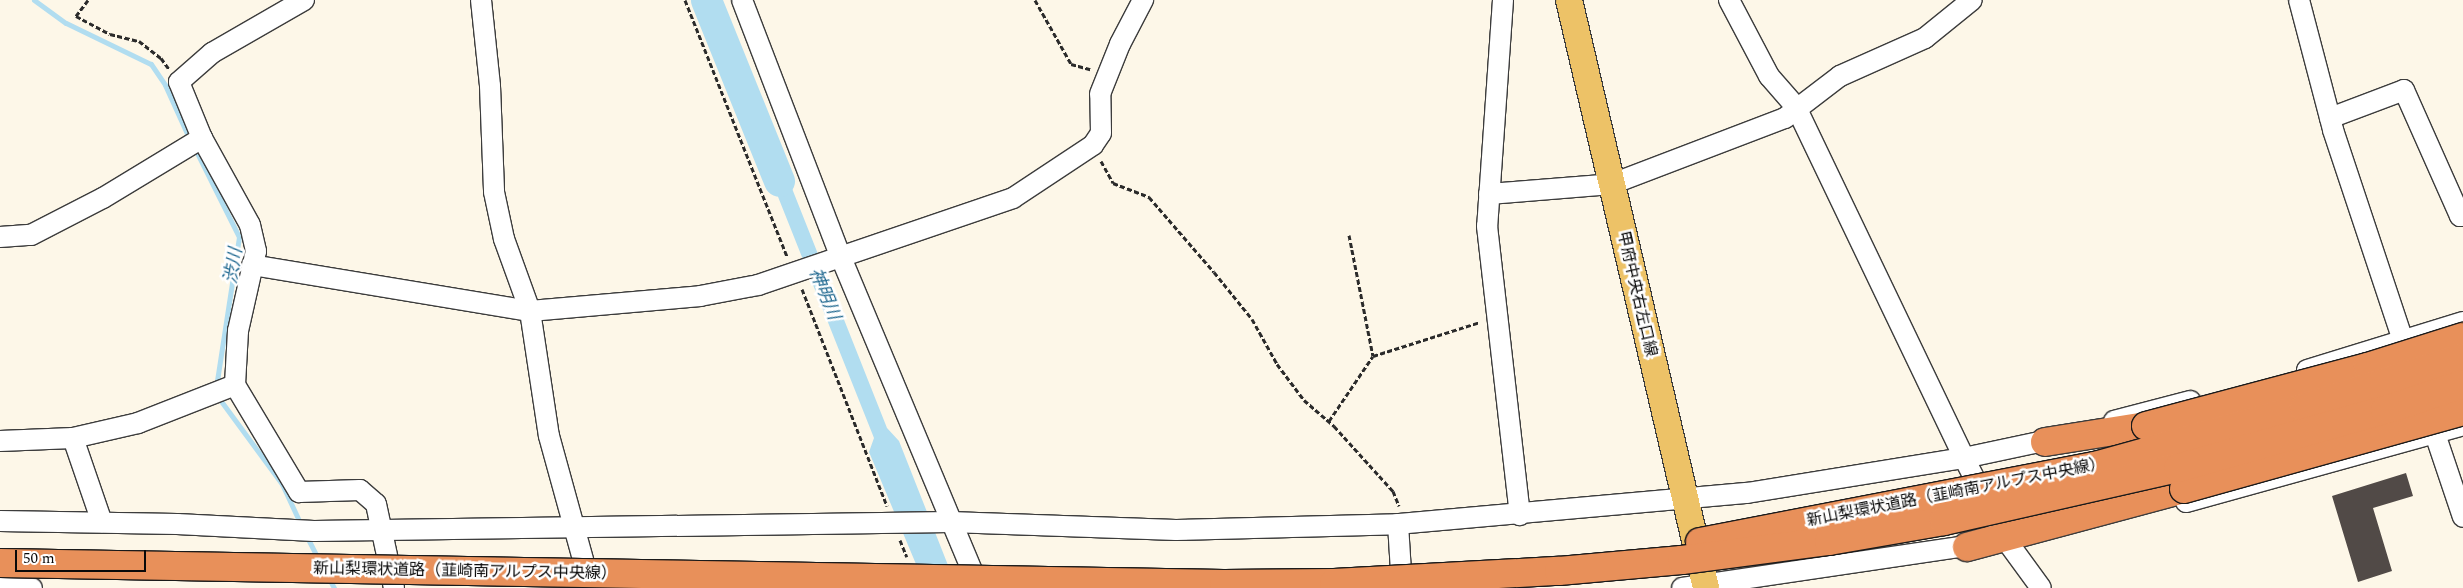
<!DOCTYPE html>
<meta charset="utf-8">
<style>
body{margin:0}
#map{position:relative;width:2463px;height:588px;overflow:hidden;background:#fdf7e8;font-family:Spectral,"Noto Sans JP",serif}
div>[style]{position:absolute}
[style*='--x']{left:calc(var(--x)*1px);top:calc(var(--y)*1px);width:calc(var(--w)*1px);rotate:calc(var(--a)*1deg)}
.water>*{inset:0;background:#b1ddf0}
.stream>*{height:5px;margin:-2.5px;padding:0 2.5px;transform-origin:2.5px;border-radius:2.5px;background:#b1ddf0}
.river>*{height:31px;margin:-15.5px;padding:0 15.5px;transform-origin:15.5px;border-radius:15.5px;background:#b1ddf0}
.building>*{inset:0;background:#514a47}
.path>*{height:3px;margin-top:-1.5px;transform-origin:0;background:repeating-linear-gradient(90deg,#2b2b2b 0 5px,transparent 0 7.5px)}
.roads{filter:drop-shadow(1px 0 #3c3c3c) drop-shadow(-1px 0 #3c3c3c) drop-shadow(0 1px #3c3c3c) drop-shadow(0 -1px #3c3c3c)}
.minor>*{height:20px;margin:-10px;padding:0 10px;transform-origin:10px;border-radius:10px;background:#fff}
.major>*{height:26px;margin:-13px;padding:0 13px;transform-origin:13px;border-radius:13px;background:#edc267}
.highway>*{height:28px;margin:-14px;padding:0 14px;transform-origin:14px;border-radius:14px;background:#e8905a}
.bridges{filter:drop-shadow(1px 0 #1a1a1a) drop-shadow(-1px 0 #1a1a1a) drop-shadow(0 1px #1a1a1a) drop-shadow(0 -1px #1a1a1a)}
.highway-bridge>*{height:28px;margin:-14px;padding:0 14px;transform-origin:14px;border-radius:14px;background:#e8905a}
span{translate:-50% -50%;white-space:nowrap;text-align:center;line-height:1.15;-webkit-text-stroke:5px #fff;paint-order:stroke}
.street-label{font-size:16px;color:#090909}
.water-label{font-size:18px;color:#1e678f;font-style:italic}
.scale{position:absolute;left:15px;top:550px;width:131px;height:22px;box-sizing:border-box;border:2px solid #090909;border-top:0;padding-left:6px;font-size:15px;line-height:18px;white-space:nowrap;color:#090909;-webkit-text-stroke:4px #fff;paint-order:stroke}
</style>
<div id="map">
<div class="water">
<i style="clip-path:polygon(772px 138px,887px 428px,899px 441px,957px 588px,926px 588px,869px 452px,874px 438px,757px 144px)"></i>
</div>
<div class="stream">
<i style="--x:34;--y:0;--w:39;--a:36"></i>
<i style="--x:66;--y:23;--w:94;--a:25.8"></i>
<i style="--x:151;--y:64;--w:25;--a:56"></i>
<i style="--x:165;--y:85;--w:60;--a:65.6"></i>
<i style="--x:194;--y:147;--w:101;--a:63.4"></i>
<i style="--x:239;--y:237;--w:152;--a:98.7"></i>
<i style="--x:218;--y:397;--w:108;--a:53.7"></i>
<i style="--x:282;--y:484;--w:45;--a:65.1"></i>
<i style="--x:306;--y:535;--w:27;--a:63"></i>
<i style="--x:328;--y:577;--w:13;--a:61"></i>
</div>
<div class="river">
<i style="--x:706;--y:0;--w:195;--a:68"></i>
</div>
<div class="building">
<i style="clip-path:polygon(2406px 473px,2413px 496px,2373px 508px,2392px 571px,2358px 582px,2332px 496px)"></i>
</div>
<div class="path">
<i style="--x:88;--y:0;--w:20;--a:127"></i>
<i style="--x:76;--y:16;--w:38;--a:28"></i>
<i style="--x:110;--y:34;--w:30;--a:14"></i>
<i style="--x:139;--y:41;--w:28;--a:38"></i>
<i style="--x:161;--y:58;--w:14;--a:54"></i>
<i style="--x:685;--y:0;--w:276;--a:68.3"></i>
<i style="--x:1035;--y:0;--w:73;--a:60.6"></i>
<i style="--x:1071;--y:64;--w:20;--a:15"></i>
<i style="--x:1101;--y:161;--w:25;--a:61"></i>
<i style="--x:1113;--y:183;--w:39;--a:21"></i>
<i style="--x:1149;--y:197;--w:99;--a:49.1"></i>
<i style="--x:1214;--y:272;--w:60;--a:51"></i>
<i style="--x:1252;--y:319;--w:51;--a:60.9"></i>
<i style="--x:1277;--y:364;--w:45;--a:53.1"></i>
<i style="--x:1304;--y:400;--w:40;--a:41"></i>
<i style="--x:1334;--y:426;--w:88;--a:47.8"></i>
<i style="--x:1393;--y:491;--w:16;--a:68"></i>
<i style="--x:1349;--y:235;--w:123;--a:78.8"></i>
<i style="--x:802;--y:289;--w:233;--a:68.6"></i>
<i style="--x:1329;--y:421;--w:78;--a:-55.9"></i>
<i style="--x:1373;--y:356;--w:112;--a:-17.6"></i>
<i style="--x:900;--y:540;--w:18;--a:68"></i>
</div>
<div class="roads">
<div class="minor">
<i style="--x:304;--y:0;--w:106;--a:150.1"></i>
<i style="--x:212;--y:53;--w:44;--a:138.7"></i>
<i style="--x:179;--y:82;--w:61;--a:67.7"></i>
<i style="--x:202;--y:138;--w:99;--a:61.1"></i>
<i style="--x:250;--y:225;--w:27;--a:77"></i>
<i style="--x:256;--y:251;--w:82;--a:102.7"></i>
<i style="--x:238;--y:331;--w:54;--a:93.2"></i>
<i style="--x:235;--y:385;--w:125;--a:59.1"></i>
<i style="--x:299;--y:492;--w:61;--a:-1.9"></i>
<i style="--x:360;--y:490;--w:21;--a:41"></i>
<i style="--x:376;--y:504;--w:86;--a:77.9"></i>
<i style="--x:481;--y:0;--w:86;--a:84"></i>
<i style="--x:490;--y:86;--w:106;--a:87.8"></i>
<i style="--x:494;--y:192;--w:48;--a:78"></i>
<i style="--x:504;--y:239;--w:77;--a:70.1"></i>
<i style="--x:530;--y:311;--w:126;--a:81.4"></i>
<i style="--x:549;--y:436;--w:158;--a:74.6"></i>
<i style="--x:742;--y:0;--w:273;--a:69"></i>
<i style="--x:840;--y:255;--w:361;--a:67.3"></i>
<i style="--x:1503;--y:0;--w:227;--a:94"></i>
<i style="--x:1487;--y:226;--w:291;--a:83.5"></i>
<i style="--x:1729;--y:0;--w:86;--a:62.2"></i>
<i style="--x:1769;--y:76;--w:41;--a:48.9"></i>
<i style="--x:1796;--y:107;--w:389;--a:64.4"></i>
<i style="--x:1964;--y:458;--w:92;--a:62.9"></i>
<i style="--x:2006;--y:540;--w:59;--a:53.9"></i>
<i style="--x:2299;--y:0;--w:134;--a:75.3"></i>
<i style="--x:2333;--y:130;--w:234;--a:71.6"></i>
<i style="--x:2330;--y:118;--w:79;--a:-20.7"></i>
<i style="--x:2404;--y:90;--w:138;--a:66"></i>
<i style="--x:2460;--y:216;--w:3;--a:-18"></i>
<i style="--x:1489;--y:194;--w:123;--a:-4.6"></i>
<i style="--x:1612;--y:184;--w:185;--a:-20.9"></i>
<i style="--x:1785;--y:118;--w:69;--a:-37.4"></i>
<i style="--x:1840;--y:76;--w:93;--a:-24.1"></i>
<i style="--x:1925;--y:38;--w:60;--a:-39"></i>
<i style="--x:0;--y:237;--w:31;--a:-4"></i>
<i style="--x:31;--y:235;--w:81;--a:-27.2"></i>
<i style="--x:103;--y:198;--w:116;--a:-31.2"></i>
<i style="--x:252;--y:265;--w:282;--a:9.4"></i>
<i style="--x:530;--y:311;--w:171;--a:-5"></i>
<i style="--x:700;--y:296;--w:59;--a:-10.7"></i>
<i style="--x:758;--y:285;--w:269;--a:-18.8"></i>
<i style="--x:1013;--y:198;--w:96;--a:-33.5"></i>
<i style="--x:1093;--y:145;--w:14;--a:-56"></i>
<i style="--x:1101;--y:133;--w:39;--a:-91"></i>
<i style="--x:1100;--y:94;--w:54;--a:-68.2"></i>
<i style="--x:1120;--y:44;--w:50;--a:-62.4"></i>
<i style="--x:2307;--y:370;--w:163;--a:-17.1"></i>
<i style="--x:2114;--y:421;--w:79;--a:-14.7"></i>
<i style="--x:2431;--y:422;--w:100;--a:71.4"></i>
<i style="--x:73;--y:438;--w:89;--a:71"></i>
<i style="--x:0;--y:441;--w:73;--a:-2.4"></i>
<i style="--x:73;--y:438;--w:67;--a:-13"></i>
<i style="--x:138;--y:423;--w:104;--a:-21.4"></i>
<i style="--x:2186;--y:502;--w:288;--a:-15.5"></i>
<i style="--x:0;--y:521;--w:177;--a:1"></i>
<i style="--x:177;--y:524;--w:137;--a:2.9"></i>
<i style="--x:314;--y:531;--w:636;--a:-0.81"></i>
<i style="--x:950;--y:522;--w:226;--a:2"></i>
<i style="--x:1176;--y:530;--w:222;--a:-1.5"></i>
<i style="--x:1398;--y:524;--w:350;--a:-5.1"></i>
<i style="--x:1747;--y:493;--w:220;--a:-9.2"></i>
<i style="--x:1964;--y:458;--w:96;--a:-12"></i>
<i style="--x:1398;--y:524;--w:64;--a:86.4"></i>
<i style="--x:0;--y:587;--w:32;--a:2"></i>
<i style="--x:1682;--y:588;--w:302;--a:-8.4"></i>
</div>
<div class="major">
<i style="--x:1569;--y:0;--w:604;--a:76.88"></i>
</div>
<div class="highway">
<i style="--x:2045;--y:442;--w:102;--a:-9"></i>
<i style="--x:1967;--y:547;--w:225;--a:-15"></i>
</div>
</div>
<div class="bridges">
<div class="highway-bridge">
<i style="--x:2146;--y:426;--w:230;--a:-14.9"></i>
<i style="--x:2368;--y:367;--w:100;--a:-17.5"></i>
<i style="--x:2184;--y:489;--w:290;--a:-15.6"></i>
<i style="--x:1700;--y:542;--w:402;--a:-10.9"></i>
<i style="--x:2095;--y:466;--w:217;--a:-15.5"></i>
<i style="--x:2304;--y:408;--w:167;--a:-17.5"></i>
<i style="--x:0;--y:563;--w:1224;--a:0.98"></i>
<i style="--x:1224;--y:584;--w:110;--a:-0.5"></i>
<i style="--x:1334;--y:583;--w:225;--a:-3.1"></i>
<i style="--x:1559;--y:571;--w:123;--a:-5.1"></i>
<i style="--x:1682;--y:560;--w:148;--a:-7.4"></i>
<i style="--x:1829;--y:541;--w:117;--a:-9.9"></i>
<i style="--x:1944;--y:521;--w:240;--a:-12.8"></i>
<i style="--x:2178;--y:468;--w:215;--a:-15.7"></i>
<i style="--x:2385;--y:410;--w:82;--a:-18.4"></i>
</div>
</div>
<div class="street-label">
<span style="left:1637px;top:294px;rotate:77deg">甲府中央右左口線</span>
<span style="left:1956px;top:492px;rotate:-11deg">新山梨環状道路（韮崎南アルプス中央線）</span>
<span style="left:465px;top:571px;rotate:1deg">新山梨環状道路（韮崎南アルプス中央線）</span>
</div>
<div class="water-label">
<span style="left:234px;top:266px;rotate:-81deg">渋川</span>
<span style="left:824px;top:294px;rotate:68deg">神明川</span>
</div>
<div class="scale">50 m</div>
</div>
